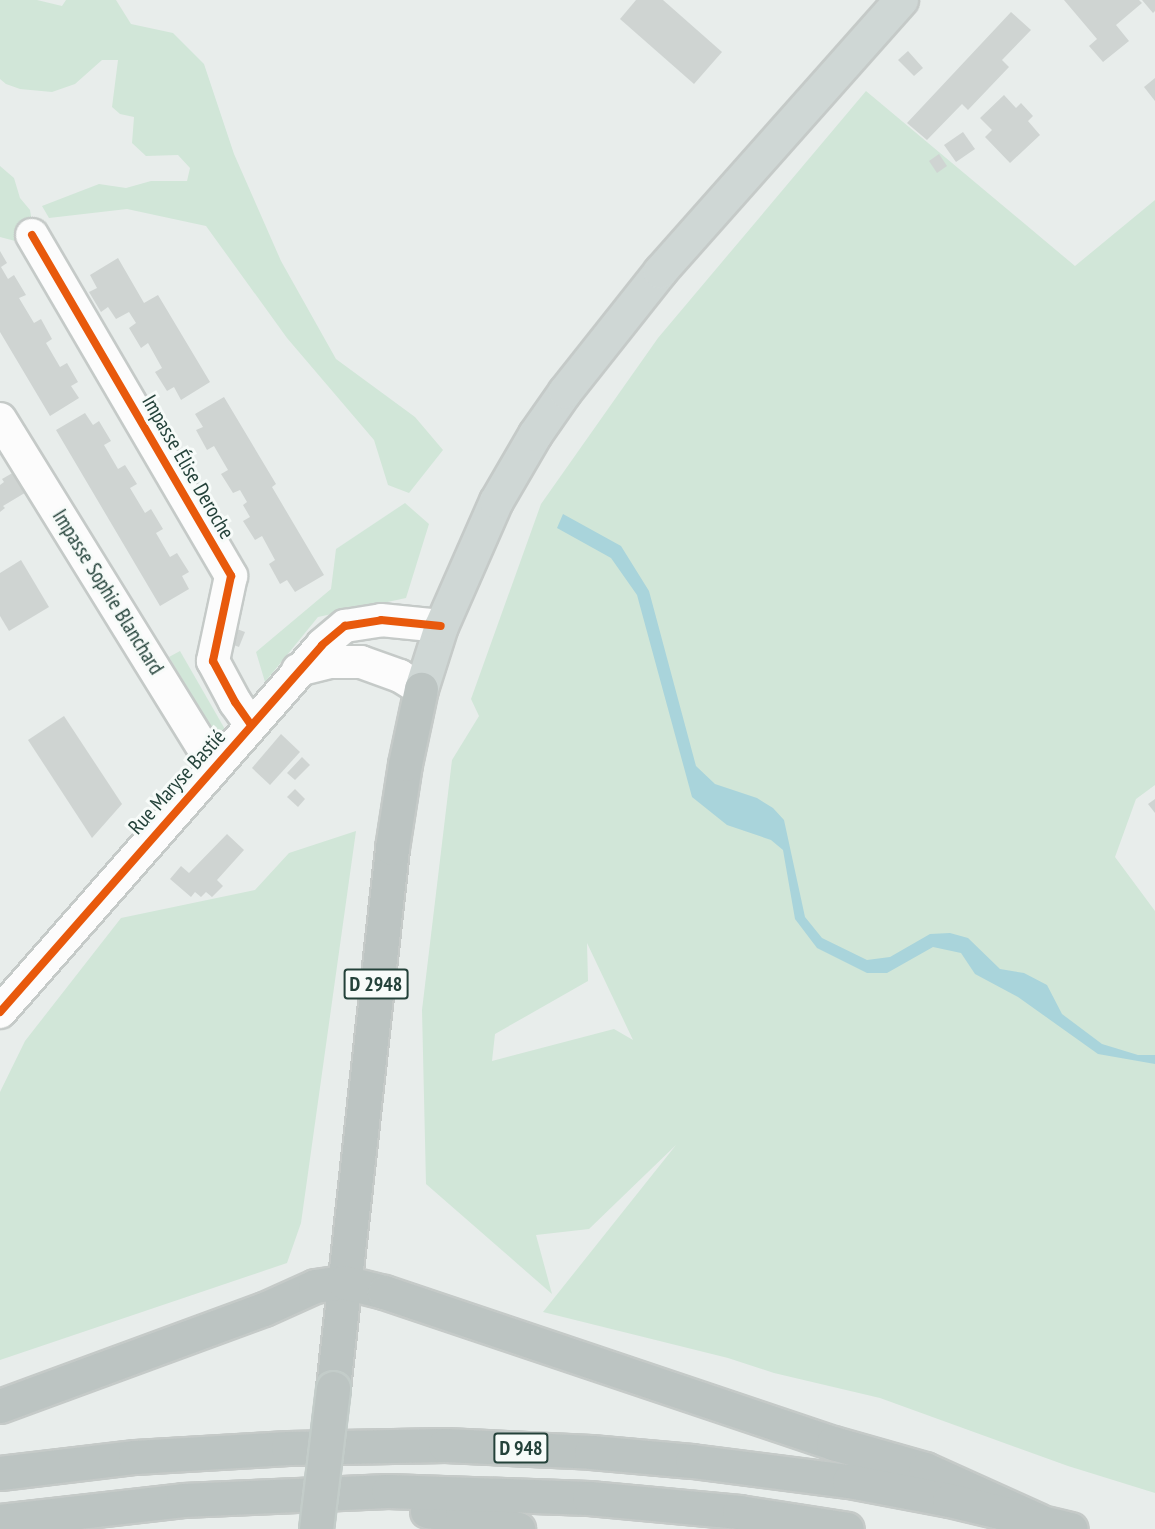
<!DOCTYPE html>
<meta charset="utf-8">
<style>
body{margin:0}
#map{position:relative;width:1155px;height:1529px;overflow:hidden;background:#e8edeb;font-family:"PT Sans Narrow",sans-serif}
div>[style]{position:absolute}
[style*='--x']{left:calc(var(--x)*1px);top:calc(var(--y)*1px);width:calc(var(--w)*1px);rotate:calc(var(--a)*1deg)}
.green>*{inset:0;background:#d1e6d8}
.water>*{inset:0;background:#a9d4db}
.building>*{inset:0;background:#cfd4d2}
.roads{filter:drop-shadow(2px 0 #c5cac8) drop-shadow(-2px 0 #c5cac8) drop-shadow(0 2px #c5cac8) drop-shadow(0 -2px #c5cac8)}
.minor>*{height:32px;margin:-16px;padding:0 16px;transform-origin:16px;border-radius:16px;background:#fcfcfc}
.major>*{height:33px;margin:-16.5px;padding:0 16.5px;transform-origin:16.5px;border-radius:16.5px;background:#cfd7d5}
.highway>*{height:33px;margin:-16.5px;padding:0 16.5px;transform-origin:16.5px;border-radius:16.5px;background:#bcc4c2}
.bridges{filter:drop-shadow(2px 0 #c3ccc9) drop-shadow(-2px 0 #c3ccc9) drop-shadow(0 2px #c3ccc9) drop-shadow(0 -2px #c3ccc9)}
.highway-bridge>*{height:33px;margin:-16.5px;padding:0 16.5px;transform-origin:16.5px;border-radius:16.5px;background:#bcc4c2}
.cycleway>*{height:8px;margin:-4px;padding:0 4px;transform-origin:4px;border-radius:4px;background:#e8590c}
span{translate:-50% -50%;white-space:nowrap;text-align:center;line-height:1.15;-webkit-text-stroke:6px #f7fbf9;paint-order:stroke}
.shield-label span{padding:2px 4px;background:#f7fbf9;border:2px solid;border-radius:4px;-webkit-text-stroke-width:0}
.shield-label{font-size:20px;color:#24423a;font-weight:700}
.street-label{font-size:21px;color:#24423a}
</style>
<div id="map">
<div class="green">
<i style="clip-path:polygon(0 0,37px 0,62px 6px,66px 0,116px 0,131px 24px,173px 33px,204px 64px,234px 154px,281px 261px,336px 359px,415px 417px,443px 450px,409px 493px,388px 485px,374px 440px,287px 338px,206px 226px,127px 209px,49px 218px,42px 206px,99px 184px,126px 188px,151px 181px,187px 181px,190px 168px,178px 155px,146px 156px,132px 143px,134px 117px,120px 114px,112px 107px,118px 60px,102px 60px,75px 84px,52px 92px,20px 89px,6px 84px,0 79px)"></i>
<i style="clip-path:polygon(evenodd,866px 91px,1075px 266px,1155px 200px,1155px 785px,1136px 799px,1115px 857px,1155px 911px,1155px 1493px,1068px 1466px,880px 1398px,774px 1373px,728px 1358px,543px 1312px,676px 1145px,589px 1229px,536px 1235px,552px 1294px,426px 1184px,422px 1010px,452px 760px,479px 716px,471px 699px,541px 504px,658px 338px,866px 91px,587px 943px,633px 1040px,614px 1029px,492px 1061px,495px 1034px,588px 981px,587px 943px)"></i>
<i style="clip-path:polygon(0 166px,14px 178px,20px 198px,30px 210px,33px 228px,19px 242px,0 237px)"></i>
<i style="clip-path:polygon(405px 503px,429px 524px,406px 598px,318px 617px,265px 682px,256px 652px,331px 589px,336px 549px)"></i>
<i style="clip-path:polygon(180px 651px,226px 731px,212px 729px,169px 657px)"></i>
<i style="clip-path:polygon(356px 831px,301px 1223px,287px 1263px,0 1360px,0 1092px,25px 1041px,121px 918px,255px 890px,289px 853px)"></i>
</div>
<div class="water">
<i style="clip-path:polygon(563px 514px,621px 546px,649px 591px,696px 766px,715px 784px,757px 798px,773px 808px,784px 820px,805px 917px,822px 938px,867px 960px,890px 957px,930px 934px,950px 933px,968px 938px,1000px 969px,1024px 973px,1047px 985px,1062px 1014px,1102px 1044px,1138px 1055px,1155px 1055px,1155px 1064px,1098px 1054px,1018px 997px,975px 974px,961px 953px,933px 947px,887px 973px,867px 973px,817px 948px,795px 919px,783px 850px,771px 840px,727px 825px,692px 797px,637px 595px,611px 558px,557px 528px)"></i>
</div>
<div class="building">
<i style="clip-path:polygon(636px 0,663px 0,722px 52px,694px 84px,620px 19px)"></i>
<i style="clip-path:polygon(1064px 0,1139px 0,1142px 3px,1116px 25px,1129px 41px,1103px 62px,1089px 46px,1097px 39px)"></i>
<i style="clip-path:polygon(1142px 0,1155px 0,1155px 11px,1153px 13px)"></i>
<i style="clip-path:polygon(1011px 12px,1031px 30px,1002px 60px,1009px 67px,968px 110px,962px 104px,927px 140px,907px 123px)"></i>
<i style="clip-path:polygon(908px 51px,923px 68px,914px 76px,898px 60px)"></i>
<i style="clip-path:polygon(1155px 78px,1155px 101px,1144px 87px)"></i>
<i style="clip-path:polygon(1004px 95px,1016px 108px,1021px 103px,1033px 116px,1028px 121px,1040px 135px,1010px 163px,985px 137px,992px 130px,980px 118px)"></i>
<i style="clip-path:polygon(963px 132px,975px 149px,956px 162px,944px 145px)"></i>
<i style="clip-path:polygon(939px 154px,947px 166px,937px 173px,929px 161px)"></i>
<i style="clip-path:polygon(0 251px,7px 263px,1px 267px,8px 279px,14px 275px,26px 295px,19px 298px,34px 323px,41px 319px,52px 339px,46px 343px,60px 367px,67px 363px,78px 382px,71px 386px,79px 398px,50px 416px,0 332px)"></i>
<i style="clip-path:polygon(118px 258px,144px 303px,158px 295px,210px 382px,181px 400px,174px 387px,167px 391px,155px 372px,162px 368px,148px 343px,141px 348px,129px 328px,136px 323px,129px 312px,116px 319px,108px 307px,101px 312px,89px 292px,97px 288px,90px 275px)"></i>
<i style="clip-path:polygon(224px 397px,276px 484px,272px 487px,324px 575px,295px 592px,287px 580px,280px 584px,269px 564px,275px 560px,262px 536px,255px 540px,243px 521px,250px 517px,243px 505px,247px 502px,240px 490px,233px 493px,221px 474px,228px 470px,214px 446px,207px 450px,196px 430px,203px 427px,195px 414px)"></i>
<i style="clip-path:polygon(85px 413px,93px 425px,99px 421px,111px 441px,104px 445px,118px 469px,125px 465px,137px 484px,130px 488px,145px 513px,151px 509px,163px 529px,156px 533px,170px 557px,177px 553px,189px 572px,182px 576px,189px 589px,160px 606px,56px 430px)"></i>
<i style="clip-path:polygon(16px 471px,28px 491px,3px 506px,5px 508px,0 512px,0 485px,4px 482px,2px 479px)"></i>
<i style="clip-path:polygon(21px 560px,49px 607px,9px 631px,0 616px,0 573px)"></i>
<i style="clip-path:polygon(237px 629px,245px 632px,239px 647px,231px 644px)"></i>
<i style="clip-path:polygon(64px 716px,122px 804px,92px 838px,28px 740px)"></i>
<i style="clip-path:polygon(281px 734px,300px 752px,270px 785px,252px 768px)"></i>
<i style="clip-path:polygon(302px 757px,310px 765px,295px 780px,287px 773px)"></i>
<i style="clip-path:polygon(295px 789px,305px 799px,298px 807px,287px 797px)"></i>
<i style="clip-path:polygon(1155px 799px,1155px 813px,1148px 804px)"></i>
<i style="clip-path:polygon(227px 834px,244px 850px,217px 880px,223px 886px,212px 897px,206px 892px,201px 897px,195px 892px,191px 897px,170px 879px,181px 866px,189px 873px)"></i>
</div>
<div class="roads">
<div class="minor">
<i style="--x:32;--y:235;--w:395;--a:59.7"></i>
<i style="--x:231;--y:576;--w:87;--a:102"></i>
<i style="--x:213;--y:661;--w:47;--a:61.8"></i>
<i style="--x:235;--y:702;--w:28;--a:55"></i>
<i style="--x:0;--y:419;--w:408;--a:58.3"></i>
<i style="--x:298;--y:670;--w:32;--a:-14"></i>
<i style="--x:329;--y:662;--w:32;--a:0"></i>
<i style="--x:361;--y:662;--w:41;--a:19.7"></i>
<i style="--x:400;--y:676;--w:25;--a:32"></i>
<i style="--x:0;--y:1012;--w:488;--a:-48.7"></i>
<i style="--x:322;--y:645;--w:30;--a:-40"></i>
<i style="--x:345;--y:626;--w:36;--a:-9"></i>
<i style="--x:381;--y:620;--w:60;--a:5.7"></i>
</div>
<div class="major">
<i style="--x:421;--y:689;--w:66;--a:-72.4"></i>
<i style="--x:441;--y:626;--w:137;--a:-66.3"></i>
<i style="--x:496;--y:501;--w:78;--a:-59.8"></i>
<i style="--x:535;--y:434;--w:52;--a:-55.1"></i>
<i style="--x:565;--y:391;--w:153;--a:-51.6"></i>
<i style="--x:660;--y:271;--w:363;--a:-48.4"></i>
</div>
<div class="highway">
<i style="--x:333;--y:1388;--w:543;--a:-83.76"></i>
<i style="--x:392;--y:848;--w:85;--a:-81.2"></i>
<i style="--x:405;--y:764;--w:77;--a:-78"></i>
<i style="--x:0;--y:1406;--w:281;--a:-20.2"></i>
<i style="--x:264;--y:1309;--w:56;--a:-24.3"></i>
<i style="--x:315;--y:1286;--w:29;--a:-8"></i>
<i style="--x:344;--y:1282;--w:41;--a:14"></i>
<i style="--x:384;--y:1292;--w:474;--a:18.6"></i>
<i style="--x:833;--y:1443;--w:96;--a:15.8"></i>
<i style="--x:925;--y:1469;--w:124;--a:24.3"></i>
<i style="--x:0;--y:1473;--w:136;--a:-6.8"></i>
<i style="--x:135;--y:1457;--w:153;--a:-3.4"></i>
<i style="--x:288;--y:1448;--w:157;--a:-1.1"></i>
<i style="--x:445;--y:1445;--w:146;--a:2.7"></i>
<i style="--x:591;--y:1452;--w:101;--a:5.1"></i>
<i style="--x:692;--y:1461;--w:158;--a:7.3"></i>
<i style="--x:849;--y:1481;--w:102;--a:10.8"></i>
<i style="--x:949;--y:1500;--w:125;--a:13.4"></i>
<i style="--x:427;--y:1511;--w:35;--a:7"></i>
<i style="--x:462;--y:1515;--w:58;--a:14"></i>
<i style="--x:0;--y:1521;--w:184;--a:-6.5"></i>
<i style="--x:183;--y:1500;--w:205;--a:-2.5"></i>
<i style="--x:388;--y:1491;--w:201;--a:2"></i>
<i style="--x:589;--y:1498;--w:151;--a:5.3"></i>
<i style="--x:739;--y:1512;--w:109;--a:8.9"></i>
</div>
</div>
<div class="bridges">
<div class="highway-bridge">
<i style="--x:316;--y:1529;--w:142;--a:-83.1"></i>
</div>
</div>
<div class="cycleway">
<i style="--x:32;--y:235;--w:395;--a:59.7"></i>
<i style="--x:231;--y:576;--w:87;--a:102"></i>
<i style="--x:213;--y:661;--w:47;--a:61.8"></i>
<i style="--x:235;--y:702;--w:28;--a:55"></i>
<i style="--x:0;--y:1012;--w:488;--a:-48.7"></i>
<i style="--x:322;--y:645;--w:30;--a:-40"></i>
<i style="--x:345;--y:626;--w:36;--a:-9"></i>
<i style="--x:381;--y:620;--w:60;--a:5.7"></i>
</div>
<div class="shield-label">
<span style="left:376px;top:984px">D 2948</span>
<span style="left:521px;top:1448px">D 948</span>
</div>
<div class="street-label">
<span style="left:188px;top:467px;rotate:60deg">Impasse Élise Deroche</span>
<span style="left:108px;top:592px;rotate:58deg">Impasse Sophie Blanchard</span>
<span style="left:177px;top:782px;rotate:-48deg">Rue Maryse Bastié</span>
</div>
</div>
